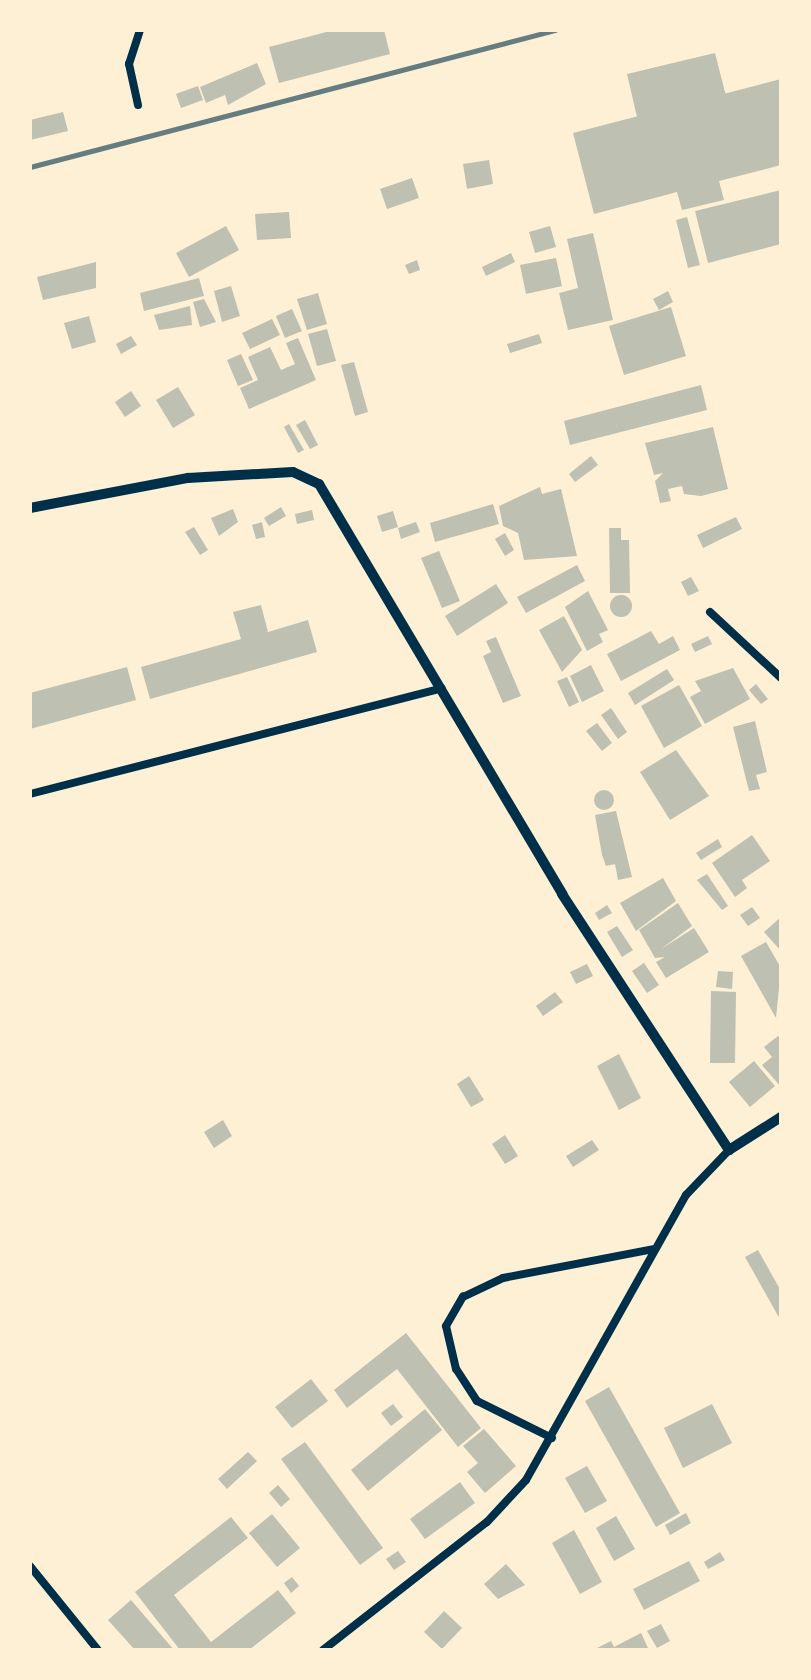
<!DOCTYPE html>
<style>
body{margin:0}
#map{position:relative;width:811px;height:1680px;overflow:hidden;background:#fdf0d5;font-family:"DejaVu Sans",sans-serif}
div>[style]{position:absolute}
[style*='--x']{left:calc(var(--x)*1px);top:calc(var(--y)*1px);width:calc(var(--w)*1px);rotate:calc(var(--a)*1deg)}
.building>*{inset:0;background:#bec0b2}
.round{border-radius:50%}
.minor>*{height:8px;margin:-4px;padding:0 4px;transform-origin:4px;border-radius:4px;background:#003049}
.tertiary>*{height:10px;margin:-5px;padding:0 5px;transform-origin:5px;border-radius:5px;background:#003049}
.rail>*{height:5px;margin:-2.5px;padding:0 2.5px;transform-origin:2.5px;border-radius:2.5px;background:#657d81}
span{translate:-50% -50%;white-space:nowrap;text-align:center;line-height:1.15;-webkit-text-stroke:7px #fdf0d5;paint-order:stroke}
.frame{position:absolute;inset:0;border:32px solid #fdf0d5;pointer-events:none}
</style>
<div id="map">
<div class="building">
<i style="clip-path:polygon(334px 30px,384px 30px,390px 54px,279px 83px,269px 47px)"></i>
<i style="clip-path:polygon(715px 53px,726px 96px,637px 117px,627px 74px)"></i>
<i style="clip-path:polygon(257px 63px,266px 84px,228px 105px,225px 95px,206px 103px,200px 87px)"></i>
<i style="clip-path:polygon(781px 79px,781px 165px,719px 181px,724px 200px,682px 210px,677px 192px,594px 214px,573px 133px)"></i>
<i style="clip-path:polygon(198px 86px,203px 100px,181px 108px,176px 94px)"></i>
<i style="clip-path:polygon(63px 112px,68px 131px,30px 140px,30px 120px)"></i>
<i style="clip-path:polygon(489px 160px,493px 184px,467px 189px,463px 164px)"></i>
<i style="clip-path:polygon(412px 178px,419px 198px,387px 209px,380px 189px)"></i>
<i style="clip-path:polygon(781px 190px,781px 244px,708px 263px,695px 211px)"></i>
<i style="clip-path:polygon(289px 212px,291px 238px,257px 240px,255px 214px)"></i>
<i style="clip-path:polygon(687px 217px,700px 265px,688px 268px,676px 220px)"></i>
<i style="clip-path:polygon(226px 226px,239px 250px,189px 277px,176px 253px)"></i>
<i style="clip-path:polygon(550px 226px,556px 247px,535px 253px,529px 232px)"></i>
<i style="clip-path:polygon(593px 233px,613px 320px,568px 330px,559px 293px,578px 288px,567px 239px)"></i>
<i style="clip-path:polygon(511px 253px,515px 262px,486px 276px,482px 267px)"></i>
<i style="clip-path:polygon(556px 258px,562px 286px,526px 294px,520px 265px)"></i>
<i style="clip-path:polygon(417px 260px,420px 270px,409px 274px,405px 265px)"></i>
<i style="clip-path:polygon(96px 262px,96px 288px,43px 300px,37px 277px)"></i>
<i style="clip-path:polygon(199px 278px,204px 296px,144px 311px,140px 293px)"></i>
<i style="clip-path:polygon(231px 286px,240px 316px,222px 322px,214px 291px)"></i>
<i style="clip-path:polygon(668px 291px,673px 302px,659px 310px,653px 299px)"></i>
<i style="clip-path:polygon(318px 293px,327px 324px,307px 330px,297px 299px)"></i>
<i style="clip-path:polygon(204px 299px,216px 322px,200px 327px,193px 302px)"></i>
<i style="clip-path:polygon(190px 306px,192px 325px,159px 330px,154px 315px)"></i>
<i style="clip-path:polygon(671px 307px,686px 356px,624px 375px,609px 326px)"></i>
<i style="clip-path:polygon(292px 309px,302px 331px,285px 338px,276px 316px)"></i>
<i style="clip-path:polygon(89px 316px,96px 342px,72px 349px,64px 323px)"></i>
<i style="clip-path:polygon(272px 319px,280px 335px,250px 349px,242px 333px)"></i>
<i style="clip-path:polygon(327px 329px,336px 361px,317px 366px,308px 334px)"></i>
<i style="clip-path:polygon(539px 334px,542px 343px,510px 353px,507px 344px)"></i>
<i style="clip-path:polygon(131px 336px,137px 345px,121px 354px,116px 344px)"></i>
<i style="clip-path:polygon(298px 338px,316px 380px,249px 409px,240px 388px,258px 380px,248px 357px,270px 347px,281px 370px,295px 364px,286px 343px)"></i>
<i style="clip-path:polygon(241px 354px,253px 380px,238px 386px,227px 360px)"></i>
<i style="clip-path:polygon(354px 362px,368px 412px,355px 416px,341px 365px)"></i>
<i style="clip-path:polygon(701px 385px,707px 410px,570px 445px,564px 421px)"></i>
<i style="clip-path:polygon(178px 387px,195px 415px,173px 428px,156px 400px)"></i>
<i style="clip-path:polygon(131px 391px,141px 406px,125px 417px,115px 402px)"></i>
<i style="clip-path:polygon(305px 420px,318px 445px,310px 449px,296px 425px)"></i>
<i style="clip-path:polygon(289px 424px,304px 450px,298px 453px,284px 427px)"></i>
<i style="clip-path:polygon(713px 427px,728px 489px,701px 496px,684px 494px,682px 486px,668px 489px,671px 501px,660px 503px,655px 481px,663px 473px,654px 475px,645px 443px)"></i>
<i style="clip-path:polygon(591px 456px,598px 465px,575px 482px,569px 474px)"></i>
<i style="clip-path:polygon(540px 487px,542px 494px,561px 489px,577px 556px,524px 560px,518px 533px,503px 526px,499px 506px)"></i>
<i style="clip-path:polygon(493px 504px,499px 524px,435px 542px,430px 523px)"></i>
<i style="clip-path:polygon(281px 507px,286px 516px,269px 526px,264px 518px)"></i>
<i style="clip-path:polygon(233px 509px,238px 522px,219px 536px,211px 518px)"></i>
<i style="clip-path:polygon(312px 510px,314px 520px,297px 524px,295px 514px)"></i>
<i style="clip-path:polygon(393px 511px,398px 527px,382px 532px,377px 516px)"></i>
<i style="clip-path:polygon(736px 517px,742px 529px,703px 548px,697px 535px)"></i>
<i style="clip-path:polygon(262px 522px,265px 537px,256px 539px,252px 525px)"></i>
<i style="clip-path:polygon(416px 522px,420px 532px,401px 539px,398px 528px)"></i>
<i style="clip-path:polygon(194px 527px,208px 550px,200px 555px,185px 532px)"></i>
<i style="clip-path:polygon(609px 528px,621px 528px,621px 540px,629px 540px,630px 593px,610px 593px)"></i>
<i style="clip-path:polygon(505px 533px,514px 550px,505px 556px,495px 539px)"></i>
<i style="clip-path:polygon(439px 551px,460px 601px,442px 608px,421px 558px)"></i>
<i style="clip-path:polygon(577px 565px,585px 581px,526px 613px,517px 597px)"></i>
<i style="clip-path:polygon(691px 577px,699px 591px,688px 596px,681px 582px)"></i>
<i style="clip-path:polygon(496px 584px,508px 603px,457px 636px,445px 616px)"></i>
<i style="clip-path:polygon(588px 591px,608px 630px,599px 634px,603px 642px,587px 651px,565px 607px)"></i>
<i class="round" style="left:610px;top:595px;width:22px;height:22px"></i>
<i style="clip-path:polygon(261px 605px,268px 632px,308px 620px,317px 652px,150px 699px,141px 667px,241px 639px,233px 612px)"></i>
<i style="clip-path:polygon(564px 616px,582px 650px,562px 672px,539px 630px)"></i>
<i style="clip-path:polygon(651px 631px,659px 644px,673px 636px,680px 650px,621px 681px,607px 654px)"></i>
<i style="clip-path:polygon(708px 636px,712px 644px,695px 652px,691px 644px)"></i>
<i style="clip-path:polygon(496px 637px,521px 696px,503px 703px,483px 656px,491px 652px,486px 641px)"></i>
<i style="clip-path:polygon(591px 665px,604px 691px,582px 702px,570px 676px)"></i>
<i style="clip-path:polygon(127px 667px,136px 700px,30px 729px,30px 693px)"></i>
<i style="clip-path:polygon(733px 668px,750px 699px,705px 724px,690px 697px,701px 691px,695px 681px)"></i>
<i style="clip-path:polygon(667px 669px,674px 680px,635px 705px,628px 693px)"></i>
<i style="clip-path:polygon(567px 677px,579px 702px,569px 707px,557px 681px)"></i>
<i style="clip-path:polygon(756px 684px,768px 699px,761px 704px,749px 690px)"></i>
<i style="clip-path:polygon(679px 685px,702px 726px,664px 748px,641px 706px)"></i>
<i style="clip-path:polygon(611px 708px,627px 732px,618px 739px,601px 715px)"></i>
<i style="clip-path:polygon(755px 721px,767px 772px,756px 775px,760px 789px,749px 791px,733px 727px)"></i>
<i style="clip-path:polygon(597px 723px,612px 743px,602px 751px,586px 731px)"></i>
<i style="clip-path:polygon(676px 750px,709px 796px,670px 820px,640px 772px)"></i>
<i class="round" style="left:594px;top:790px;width:20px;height:20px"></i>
<i style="clip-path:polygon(616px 811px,632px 877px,618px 880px,615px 864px,606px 866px,602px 855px,595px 815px)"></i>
<i style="clip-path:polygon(752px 835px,770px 861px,742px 880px,747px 888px,735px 897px,712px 863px)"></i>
<i style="clip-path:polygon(718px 839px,722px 847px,701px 860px,696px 853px)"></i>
<i style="clip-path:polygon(707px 874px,728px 906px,722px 910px,697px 880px)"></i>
<i style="clip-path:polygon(663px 878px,676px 901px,636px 931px,620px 903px)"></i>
<i style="clip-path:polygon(678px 903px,692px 926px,661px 949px,694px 928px,709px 952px,666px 978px,656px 962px,665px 957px,655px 958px,639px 930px)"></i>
<i style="clip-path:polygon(607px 905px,612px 913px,599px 920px,595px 913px)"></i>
<i style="clip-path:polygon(752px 907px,760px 918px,748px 926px,740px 915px)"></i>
<i style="clip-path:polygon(781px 917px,781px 951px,764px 932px)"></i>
<i style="clip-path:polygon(617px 926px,633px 950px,622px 957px,607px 932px)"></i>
<i style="clip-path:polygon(766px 942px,781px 968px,776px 1018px,741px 956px)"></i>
<i style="clip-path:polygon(644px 963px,659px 985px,647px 993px,632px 971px)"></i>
<i style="clip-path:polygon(587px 964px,593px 976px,576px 984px,570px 972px)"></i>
<i style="clip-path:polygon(718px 971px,733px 972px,732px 989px,716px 987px)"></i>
<i style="clip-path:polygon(711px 991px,736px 992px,735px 1063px,710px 1063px)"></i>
<i style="clip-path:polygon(555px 992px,563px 1002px,543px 1016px,536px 1006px)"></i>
<i style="clip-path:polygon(778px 1036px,781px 1039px,781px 1087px,762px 1065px,772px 1057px,764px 1047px)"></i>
<i style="clip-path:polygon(619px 1054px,641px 1098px,619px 1110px,597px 1066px)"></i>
<i style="clip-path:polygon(754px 1061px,775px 1086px,750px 1107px,729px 1082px)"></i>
<i style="clip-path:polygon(469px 1076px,484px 1100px,471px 1107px,457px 1084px)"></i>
<i style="clip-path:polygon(223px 1120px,232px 1136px,214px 1148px,204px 1132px)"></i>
<i style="clip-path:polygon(505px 1135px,518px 1156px,505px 1164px,492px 1144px)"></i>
<i style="clip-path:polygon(592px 1140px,599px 1150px,573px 1167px,566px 1156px)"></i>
<i style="clip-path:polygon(758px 1250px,781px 1291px,781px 1321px,745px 1257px)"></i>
<i style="clip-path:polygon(406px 1333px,481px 1428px,458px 1447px,397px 1369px,347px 1408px,334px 1390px)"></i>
<i style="clip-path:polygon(311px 1379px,328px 1401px,292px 1428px,275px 1407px)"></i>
<i style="clip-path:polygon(609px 1387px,680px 1513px,656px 1527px,585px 1401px)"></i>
<i style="clip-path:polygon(393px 1404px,403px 1417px,391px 1426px,381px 1413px)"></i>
<i style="clip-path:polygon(712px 1404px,732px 1443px,683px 1468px,664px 1428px)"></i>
<i style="clip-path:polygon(425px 1409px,442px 1430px,368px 1491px,351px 1470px)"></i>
<i style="clip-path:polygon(484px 1429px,516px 1466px,485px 1493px,467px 1472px,478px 1463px,463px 1446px)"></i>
<i style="clip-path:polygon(305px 1442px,383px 1548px,360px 1565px,281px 1459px)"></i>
<i style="clip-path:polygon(248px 1452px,257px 1461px,227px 1489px,218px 1479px)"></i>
<i style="clip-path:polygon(587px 1466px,607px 1501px,585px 1513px,565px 1478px)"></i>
<i style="clip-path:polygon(460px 1482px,475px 1503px,425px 1539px,410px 1519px)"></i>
<i style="clip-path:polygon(278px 1485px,290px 1499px,281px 1507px,269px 1493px)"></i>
<i style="clip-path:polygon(686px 1513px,691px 1523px,670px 1535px,665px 1525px)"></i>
<i style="clip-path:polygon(272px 1514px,300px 1548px,277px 1567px,249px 1533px)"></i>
<i style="clip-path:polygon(616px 1516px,635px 1549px,614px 1561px,596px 1528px)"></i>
<i style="clip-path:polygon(231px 1517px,248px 1538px,174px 1595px,211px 1642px,278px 1590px,296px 1613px,249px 1650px,180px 1650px,135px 1592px)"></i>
<i style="clip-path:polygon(574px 1530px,602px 1582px,580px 1594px,552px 1543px)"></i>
<i style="clip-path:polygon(398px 1551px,406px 1562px,394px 1570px,386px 1559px)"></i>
<i style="clip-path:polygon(720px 1552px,725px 1560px,708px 1569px,704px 1562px)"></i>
<i style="clip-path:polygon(689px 1561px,700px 1581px,644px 1610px,633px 1589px)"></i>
<i style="clip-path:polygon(506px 1564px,525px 1585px,498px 1599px,484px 1584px)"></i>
<i style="clip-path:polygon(292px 1577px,299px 1586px,291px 1593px,284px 1583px)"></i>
<i style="clip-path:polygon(131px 1600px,174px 1650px,135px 1650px,108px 1620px)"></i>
<i style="clip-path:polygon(444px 1611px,462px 1628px,442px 1649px,424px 1632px)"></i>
<i style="clip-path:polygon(661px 1624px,670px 1641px,657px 1648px,647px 1631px)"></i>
<i style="clip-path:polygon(641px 1633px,649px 1650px,593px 1650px,611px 1641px,614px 1647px)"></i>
</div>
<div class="minor">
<i style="--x:138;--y:105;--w:42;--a:-102.4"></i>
<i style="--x:129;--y:64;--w:36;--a:-72"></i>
<i style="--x:710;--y:612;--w:97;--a:42.9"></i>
<i style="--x:30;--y:794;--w:425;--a:-14.4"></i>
<i style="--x:552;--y:1438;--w:84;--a:-153.7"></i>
<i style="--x:477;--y:1401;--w:38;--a:-123"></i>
<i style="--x:456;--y:1369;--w:44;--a:-103.1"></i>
<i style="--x:446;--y:1326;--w:34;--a:-60"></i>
<i style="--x:463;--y:1297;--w:44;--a:-25.4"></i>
<i style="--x:503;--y:1278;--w:153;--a:-10.9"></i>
<i style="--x:30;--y:1566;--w:108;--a:51"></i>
<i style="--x:323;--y:1650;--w:208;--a:-38"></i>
<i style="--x:487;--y:1522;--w:57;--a:-47.1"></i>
<i style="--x:526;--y:1480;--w:327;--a:-60.7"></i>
<i style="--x:686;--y:1195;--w:62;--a:-46.3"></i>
</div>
<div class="tertiary">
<i style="--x:30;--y:508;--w:161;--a:-10.8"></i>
<i style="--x:188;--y:478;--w:105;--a:-3.3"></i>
<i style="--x:293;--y:472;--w:29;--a:25"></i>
<i style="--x:319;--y:484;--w:477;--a:59.3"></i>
<i style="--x:562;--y:894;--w:306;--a:56.9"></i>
<i style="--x:729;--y:1150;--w:62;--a:-32.4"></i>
</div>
<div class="rail">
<i style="--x:30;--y:167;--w:543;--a:-14.63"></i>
</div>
<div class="frame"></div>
</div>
